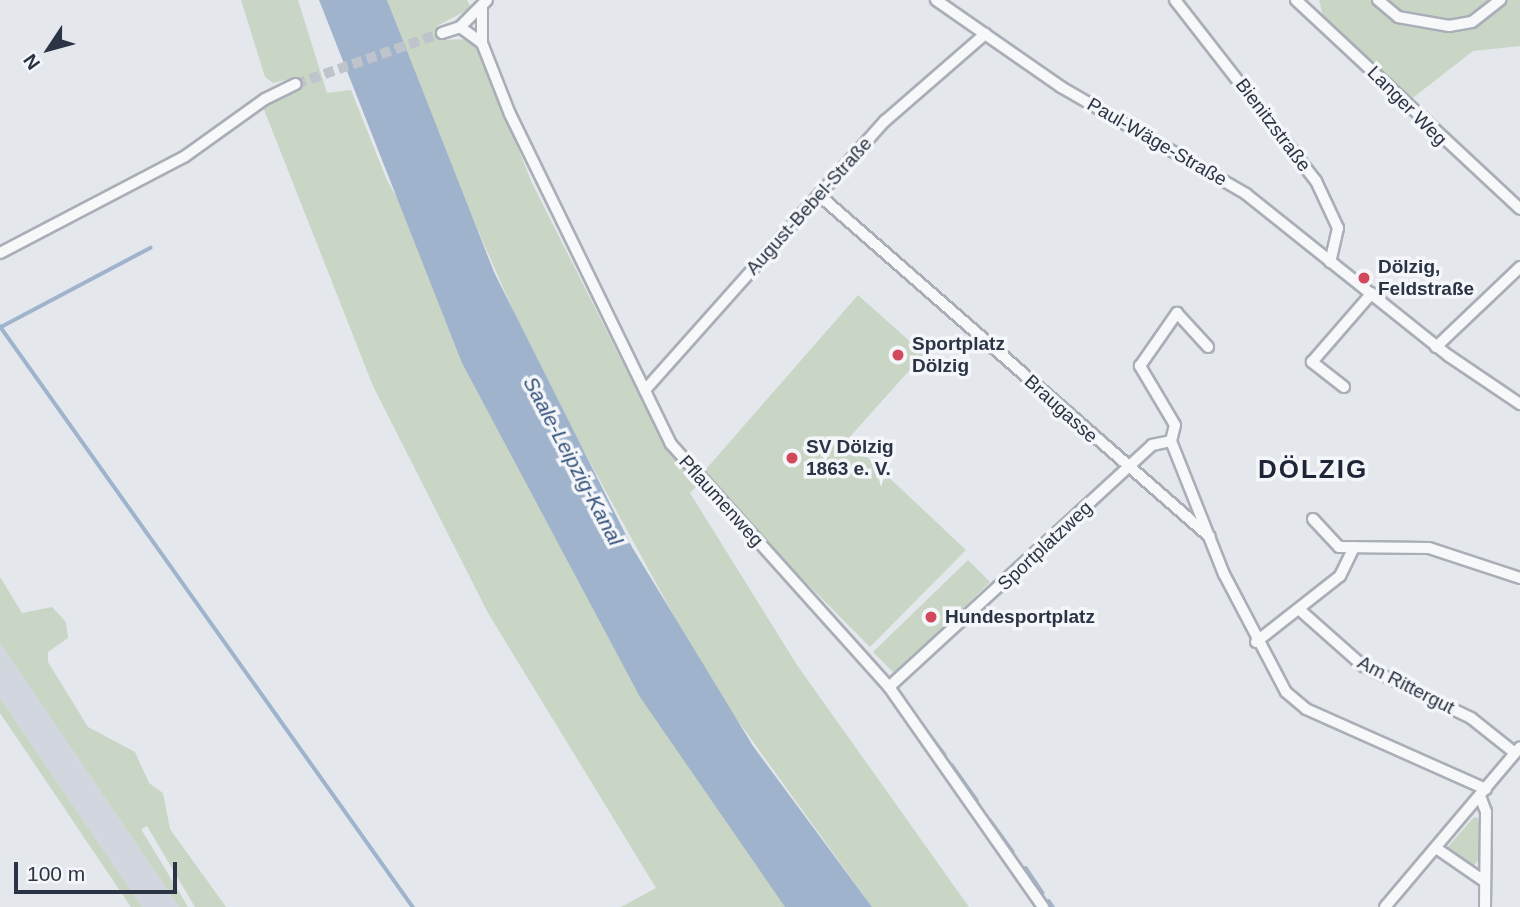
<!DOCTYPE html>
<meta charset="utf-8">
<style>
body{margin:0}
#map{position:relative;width:1520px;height:907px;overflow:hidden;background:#e4e7ec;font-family:Arial,sans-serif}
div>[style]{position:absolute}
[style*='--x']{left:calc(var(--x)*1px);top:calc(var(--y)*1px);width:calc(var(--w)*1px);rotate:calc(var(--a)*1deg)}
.built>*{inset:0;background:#d2d6de}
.green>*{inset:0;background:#c9d6c5}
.water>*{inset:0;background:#9fb4cc}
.stream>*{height:3.5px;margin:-1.75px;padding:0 1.75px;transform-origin:1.75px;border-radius:1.75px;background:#9fb4cc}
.street-tunnel>*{height:10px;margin-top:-5px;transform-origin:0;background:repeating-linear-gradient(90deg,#bfc3cb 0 10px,transparent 0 15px)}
.roads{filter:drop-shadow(2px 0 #a9aeb7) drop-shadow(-2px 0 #a9aeb7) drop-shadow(0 2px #a9aeb7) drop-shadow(0 -2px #a9aeb7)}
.street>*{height:10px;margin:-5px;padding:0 5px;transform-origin:5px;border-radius:5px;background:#f7f8fa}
.dots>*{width:19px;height:19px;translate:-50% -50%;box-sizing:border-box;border:4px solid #f4f6f9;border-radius:50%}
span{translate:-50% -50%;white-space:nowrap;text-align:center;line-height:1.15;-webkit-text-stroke:7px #f4f6f9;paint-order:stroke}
.street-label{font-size:19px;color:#2b3445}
.poi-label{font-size:19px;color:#2b3445;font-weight:700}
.left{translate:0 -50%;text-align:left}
.water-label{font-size:21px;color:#34527a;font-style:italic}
.district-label{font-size:26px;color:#1d2536;font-weight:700;letter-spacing:2px}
.north{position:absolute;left:14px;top:14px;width:70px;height:70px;-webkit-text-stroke:5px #f4f6f9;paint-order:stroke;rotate:234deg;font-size:19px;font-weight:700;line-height:28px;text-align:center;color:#2b3445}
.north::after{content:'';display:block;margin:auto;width:24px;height:32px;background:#2b3445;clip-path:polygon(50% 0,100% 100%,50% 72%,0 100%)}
.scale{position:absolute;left:14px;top:862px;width:163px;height:32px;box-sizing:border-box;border:4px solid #2b3445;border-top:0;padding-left:9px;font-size:21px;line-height:24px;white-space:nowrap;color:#2b3445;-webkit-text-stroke:5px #f4f6f9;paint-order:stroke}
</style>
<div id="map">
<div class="built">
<i style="clip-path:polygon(0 643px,179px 907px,142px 907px,0 698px)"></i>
</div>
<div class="green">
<i style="clip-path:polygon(241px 0,298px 0,327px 93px,351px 90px,386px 178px,785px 907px,621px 907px,656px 888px,488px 613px,373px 386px,263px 107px,302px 89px,299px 77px,273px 83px,265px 77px)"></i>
<i style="clip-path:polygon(387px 0,467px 0,471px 8px,437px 26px,443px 40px,470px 39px,478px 46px,531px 181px,659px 435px,697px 486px,690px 493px,797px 665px,969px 907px,872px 907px,710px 682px,538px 367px,461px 192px)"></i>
<i style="clip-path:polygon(1319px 0,1373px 0,1395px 20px,1454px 30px,1505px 0,1520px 0,1520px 46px,1473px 51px,1410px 100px,1324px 20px)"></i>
<i style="clip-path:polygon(1383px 0,1493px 0,1461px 22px,1398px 14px)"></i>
<i style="clip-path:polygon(858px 295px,924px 354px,848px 439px,966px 550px,870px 647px,700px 476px)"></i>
<i style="clip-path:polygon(968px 560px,990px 582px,895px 674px,873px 652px)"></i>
<i style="clip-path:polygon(0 577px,22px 613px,52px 607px,66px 622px,68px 638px,48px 652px,48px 662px,88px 727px,135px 752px,149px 783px,163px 793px,170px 829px,226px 907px,195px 907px,147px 826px,141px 829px,188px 907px,179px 907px,0 643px)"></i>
<i style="clip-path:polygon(0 698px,142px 907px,131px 907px,0 713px)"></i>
<i style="clip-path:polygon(1474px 817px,1481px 819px,1479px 859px,1472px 868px,1447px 848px)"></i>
</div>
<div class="water">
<i style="clip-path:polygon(319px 0,387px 0,494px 272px,632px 547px,753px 746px,872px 907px,785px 907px,640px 697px,462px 363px)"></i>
</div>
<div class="stream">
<i style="--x:0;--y:326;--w:713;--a:54.59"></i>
<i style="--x:1;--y:327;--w:169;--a:-27.9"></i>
<i style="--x:750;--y:525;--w:197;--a:47.7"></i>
<i style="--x:911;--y:710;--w:56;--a:52.9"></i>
<i style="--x:952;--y:765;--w:43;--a:54.5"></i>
<i style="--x:990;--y:820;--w:39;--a:54"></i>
<i style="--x:1026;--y:868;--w:30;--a:56"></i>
<i style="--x:1049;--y:901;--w:7;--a:56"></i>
</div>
<div class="street-tunnel">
<i style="--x:296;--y:84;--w:155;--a:-19.3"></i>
</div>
<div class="roads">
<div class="street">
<i style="--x:936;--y:0;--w:152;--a:34.8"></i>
<i style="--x:1061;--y:87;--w:214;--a:30"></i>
<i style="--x:1246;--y:194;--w:260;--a:38.6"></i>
<i style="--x:1449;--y:356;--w:86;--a:34.1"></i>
<i style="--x:1175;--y:0;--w:229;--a:52.1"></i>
<i style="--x:1316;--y:181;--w:52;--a:64.9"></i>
<i style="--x:1338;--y:228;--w:35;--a:103"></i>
<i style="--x:1296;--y:0;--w:306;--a:43"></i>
<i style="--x:1378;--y:0;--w:26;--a:40"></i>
<i style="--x:1398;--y:17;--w:52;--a:10"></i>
<i style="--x:1449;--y:26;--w:23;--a:-10"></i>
<i style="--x:1472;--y:22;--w:36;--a:-38"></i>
<i style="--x:482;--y:8;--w:35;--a:90"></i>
<i style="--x:460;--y:27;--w:27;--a:36"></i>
<i style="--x:482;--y:43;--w:76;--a:68.5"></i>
<i style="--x:510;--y:114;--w:367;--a:64"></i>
<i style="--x:671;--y:444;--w:326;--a:48.1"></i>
<i style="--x:889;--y:687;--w:269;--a:55"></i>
<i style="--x:442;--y:33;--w:19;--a:-18"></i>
<i style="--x:460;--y:27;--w:38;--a:-45"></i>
<i style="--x:819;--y:195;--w:519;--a:41.18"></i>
<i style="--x:0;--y:253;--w:208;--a:-27.6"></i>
<i style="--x:184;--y:157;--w:100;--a:-35.6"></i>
<i style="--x:265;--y:99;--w:34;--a:-26"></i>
<i style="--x:1436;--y:347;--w:116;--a:-43.6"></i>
<i style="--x:1344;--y:387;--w:41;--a:-142"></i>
<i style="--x:1312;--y:362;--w:91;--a:-49"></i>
<i style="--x:645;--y:390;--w:361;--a:-48.3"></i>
<i style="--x:885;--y:121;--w:133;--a:-41"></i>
<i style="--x:1171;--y:441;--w:143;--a:68.3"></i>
<i style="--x:1224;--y:574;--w:133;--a:62.3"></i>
<i style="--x:1286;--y:692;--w:26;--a:40"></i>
<i style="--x:1306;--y:709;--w:197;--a:24"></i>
<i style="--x:1171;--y:441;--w:16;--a:-76"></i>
<i style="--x:1175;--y:425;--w:69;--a:-120.7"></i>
<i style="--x:1140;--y:366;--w:65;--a:-55.1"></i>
<i style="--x:1177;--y:313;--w:46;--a:47.6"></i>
<i style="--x:1313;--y:519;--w:38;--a:47"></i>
<i style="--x:1339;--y:547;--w:90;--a:0.6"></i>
<i style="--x:1429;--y:548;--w:96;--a:18.2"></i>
<i style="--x:1301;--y:611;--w:83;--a:41.6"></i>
<i style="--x:1363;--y:666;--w:120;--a:25.7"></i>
<i style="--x:1471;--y:718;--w:56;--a:38.5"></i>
<i style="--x:1256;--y:642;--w:107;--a:-38.2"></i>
<i style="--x:1340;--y:576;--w:32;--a:-64"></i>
<i style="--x:889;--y:687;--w:357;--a:-42.6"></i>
<i style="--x:1152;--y:445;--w:19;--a:-12"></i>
<i style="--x:1480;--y:796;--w:17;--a:69"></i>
<i style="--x:1486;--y:812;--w:95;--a:90.6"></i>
<i style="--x:1436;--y:848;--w:58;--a:34.5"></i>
<i style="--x:1385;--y:907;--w:209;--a:-49.8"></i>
</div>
</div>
<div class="dots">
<i style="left:1364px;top:278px;background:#d1495b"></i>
<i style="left:898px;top:355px;background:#d1495b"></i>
<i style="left:792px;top:458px;background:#d1495b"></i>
<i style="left:931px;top:617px;background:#d1495b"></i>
</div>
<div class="street-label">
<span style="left:1407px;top:106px;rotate:45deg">Langer Weg</span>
<span style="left:1273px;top:125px;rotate:53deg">Bienitzstraße</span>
<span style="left:1157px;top:142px;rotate:30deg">Paul-Wäge-Straße</span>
<span style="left:809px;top:206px;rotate:-48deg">August-Bebel-Straße</span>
<span style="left:1061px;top:409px;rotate:42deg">Braugasse</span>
<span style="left:721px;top:501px;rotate:48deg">Pflaumenweg</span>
<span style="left:1045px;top:546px;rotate:-43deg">Sportplatzweg</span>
<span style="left:1406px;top:685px;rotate:27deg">Am Rittergut</span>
</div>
<div class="poi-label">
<span class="left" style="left:1378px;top:278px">Dölzig,<br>Feldstraße</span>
<span class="left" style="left:912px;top:355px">Sportplatz<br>Dölzig</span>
<span class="left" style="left:806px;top:458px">SV Dölzig<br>1863 e. V.</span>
<span class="left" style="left:945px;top:617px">Hundesportplatz</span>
</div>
<div class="water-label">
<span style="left:573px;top:461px;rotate:62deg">Saale-Leipzig-Kanal</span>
</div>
<div class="district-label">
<span style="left:1313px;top:470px">DÖLZIG</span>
</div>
<div class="north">N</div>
<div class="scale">100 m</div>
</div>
